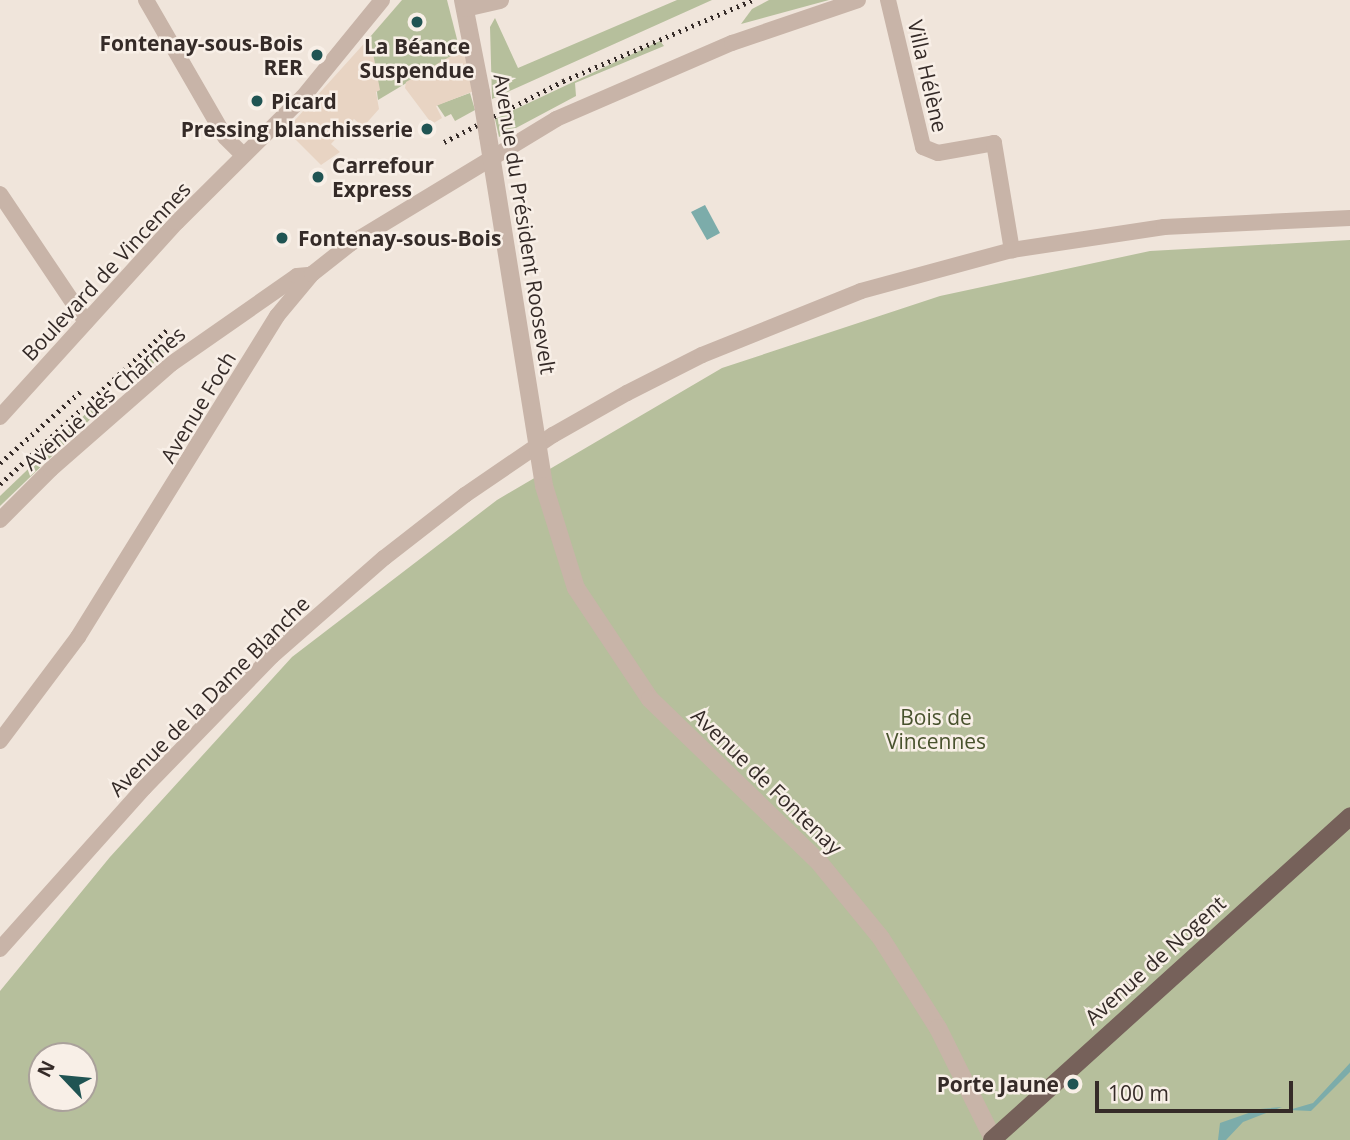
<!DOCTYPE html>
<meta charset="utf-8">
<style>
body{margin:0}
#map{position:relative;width:1350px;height:1140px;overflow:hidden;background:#f0e5db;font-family:"Open Sans",sans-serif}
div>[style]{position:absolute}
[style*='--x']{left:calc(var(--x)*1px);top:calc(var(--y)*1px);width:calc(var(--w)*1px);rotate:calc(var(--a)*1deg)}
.green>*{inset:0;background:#b6bf9c}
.plaza>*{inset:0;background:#e8d4c3}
.water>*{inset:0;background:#7cacaa}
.minor>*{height:16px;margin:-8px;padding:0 8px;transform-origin:8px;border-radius:8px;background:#c8b4a8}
.tertiary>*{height:18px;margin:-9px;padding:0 9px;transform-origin:9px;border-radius:9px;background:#c8b4a8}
.primary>*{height:18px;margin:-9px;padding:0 9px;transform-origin:9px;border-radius:9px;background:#76615a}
.rail>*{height:4.5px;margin-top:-2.25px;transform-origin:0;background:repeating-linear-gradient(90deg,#352b28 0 2px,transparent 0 7px)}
.tertiary-bridge>*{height:18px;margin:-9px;padding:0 9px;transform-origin:9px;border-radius:9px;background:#c8b4a8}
.dots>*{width:19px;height:19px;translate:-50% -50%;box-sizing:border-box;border:4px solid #f8efe7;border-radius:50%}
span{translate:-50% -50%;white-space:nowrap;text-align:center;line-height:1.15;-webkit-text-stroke:5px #f8efe7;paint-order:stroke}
.poi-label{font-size:21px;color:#352b28;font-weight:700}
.right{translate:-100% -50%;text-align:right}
.left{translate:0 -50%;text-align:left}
.street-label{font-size:21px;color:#352b28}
.park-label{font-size:21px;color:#48522d}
.north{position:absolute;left:28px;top:1042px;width:70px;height:70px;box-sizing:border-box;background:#f8efe7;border:2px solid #aaa19b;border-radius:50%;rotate:296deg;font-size:19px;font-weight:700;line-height:28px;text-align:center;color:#352b28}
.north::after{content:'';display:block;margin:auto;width:24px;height:32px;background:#205453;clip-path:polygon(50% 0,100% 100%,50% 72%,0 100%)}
.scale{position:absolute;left:1095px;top:1081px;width:198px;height:32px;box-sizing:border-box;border:4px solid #352b28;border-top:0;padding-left:9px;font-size:21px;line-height:24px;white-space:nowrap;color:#352b28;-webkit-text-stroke:5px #f8efe7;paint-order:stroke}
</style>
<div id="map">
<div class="green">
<i style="clip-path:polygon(402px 0,447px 0,460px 51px,378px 100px,370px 37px)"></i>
<i style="clip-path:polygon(677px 0,712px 0,492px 99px,490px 27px,495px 18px,518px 68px)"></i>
<i style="clip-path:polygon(769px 0,829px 0,741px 24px,752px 9px)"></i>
<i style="clip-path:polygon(660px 41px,664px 46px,575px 83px,576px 96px,499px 137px,495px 119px)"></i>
<i style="clip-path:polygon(470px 93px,475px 110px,455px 121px,451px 114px,445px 117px,437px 105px)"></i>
<i style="clip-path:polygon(evenodd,1350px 240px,1350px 1140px,0 1140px,0 991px,110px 857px,292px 657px,497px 500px,722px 368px,940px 296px,1150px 251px,1350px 240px,42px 1056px,84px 1056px,84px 1098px,42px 1098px,42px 1056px)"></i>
<i style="clip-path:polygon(174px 338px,177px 342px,135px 380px,133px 374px)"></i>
<i style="clip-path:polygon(96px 404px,100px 410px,0 506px,0 496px)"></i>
</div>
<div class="plaza">
<i style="clip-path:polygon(370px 37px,380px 90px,376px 92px,379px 109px,363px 127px,354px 119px,331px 144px,340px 152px,321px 165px,286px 130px)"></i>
<i style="clip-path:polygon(463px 49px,474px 91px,436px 106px,442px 118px,432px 124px,405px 88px,406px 82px)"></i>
</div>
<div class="water">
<i style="clip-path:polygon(705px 205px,720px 233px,707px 240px,691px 212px)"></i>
<i style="clip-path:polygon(1350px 1063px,1350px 1072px,1311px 1111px,1289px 1110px,1313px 1103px)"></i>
<i style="clip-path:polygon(1282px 1107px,1243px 1122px,1226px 1140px,1218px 1140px,1220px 1123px,1260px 1109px)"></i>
</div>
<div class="minor">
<i style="--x:146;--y:0;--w:158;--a:60"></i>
<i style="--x:225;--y:137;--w:25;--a:45"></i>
<i style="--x:888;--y:0;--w:151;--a:76.6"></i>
<i style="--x:923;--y:147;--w:16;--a:22"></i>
<i style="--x:938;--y:153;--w:57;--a:-10.1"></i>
<i style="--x:994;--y:143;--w:109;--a:80.5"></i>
<i style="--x:0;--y:194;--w:154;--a:56.1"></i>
<i style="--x:0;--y:417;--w:263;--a:-47.8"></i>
<i style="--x:177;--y:222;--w:177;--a:-44.8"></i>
<i style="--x:303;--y:97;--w:125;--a:-50.8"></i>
<i style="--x:0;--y:520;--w:72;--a:-45"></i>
<i style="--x:51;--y:469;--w:159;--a:-41.2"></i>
<i style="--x:171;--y:364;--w:154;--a:-34.9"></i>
<i style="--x:297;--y:276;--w:11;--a:-5"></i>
<i style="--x:0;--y:741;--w:130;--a:-53.1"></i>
<i style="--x:78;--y:637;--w:378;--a:-58.2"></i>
<i style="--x:277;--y:316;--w:55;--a:-50.2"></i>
<i style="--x:312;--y:274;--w:48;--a:-38.3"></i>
<i style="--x:350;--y:244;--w:241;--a:-31.2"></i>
<i style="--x:556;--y:119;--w:192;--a:-23.4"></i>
<i style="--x:732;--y:43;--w:133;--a:-18.8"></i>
<i style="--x:0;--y:949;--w:216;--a:-48.2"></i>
<i style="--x:144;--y:788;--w:184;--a:-45.9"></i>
<i style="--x:272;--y:656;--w:149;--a:-41.2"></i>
<i style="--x:384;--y:558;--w:103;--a:-37.9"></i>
<i style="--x:465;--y:495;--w:107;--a:-34.3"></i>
<i style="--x:553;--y:435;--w:85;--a:-29.6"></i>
<i style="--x:627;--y:393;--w:84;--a:-26.9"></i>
<i style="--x:702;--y:355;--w:171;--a:-21.9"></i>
<i style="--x:861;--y:291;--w:156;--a:-15.2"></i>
<i style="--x:1012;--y:250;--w:154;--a:-8.6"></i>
<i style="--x:1164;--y:227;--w:186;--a:-2.8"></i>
</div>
<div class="tertiary">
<i style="--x:463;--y:0;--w:94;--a:78.9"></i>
<i style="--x:465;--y:8;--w:36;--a:-13"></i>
<i style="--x:488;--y:136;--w:354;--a:80.9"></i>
<i style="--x:544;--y:486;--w:107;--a:72.6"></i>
<i style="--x:576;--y:588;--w:133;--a:56.3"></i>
<i style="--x:650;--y:699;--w:233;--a:44"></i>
<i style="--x:818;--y:861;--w:99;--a:50.7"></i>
<i style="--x:881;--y:938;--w:107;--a:57.7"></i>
<i style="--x:938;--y:1028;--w:124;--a:63.6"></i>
</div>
<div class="primary">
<i style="--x:992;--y:1140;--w:483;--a:-42.1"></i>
</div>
<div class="rail">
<i style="--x:444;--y:142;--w:134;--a:-27.1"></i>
<i style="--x:563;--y:81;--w:207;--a:-23.1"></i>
<i style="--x:0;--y:463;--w:108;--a:-41.6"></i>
<i style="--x:0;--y:484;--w:227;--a:-42.7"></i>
</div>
<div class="tertiary-bridge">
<i style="--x:481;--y:92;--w:45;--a:81"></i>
</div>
<div class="dots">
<i style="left:417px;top:22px;background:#205453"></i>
<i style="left:317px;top:55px;background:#205453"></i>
<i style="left:257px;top:101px;background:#205453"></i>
<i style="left:427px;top:129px;background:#205453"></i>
<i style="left:318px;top:177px;background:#205453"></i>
<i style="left:282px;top:238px;background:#205453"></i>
<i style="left:1073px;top:1084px;background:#205453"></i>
</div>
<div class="poi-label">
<span class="right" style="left:303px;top:55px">Fontenay-sous-Bois<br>RER</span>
<span style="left:417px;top:58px">La Béance<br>Suspendue</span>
<span class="left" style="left:271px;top:101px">Picard</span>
<span class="right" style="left:413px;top:129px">Pressing blanchisserie</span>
<span class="left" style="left:332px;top:177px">Carrefour<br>Express</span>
<span class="left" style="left:298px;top:238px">Fontenay-sous-Bois</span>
<span class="right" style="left:1059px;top:1084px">Porte Jaune</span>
</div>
<div class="street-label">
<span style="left:928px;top:76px;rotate:77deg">Villa Hélène</span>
<span style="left:525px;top:224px;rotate:81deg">Avenue du Président Roosevelt</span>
<span style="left:106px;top:271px;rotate:-47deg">Boulevard de Vincennes</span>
<span style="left:104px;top:398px;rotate:-41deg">Avenue des Charmes</span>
<span style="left:198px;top:407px;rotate:-59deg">Avenue Foch</span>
<span style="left:209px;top:696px;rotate:-45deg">Avenue de la Dame Blanche</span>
<span style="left:767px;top:781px;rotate:44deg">Avenue de Fontenay</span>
<span style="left:1155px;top:960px;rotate:-42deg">Avenue de Nogent</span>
</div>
<div class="park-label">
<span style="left:936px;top:729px">Bois de<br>Vincennes</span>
</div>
<div class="north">N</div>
<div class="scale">100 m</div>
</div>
